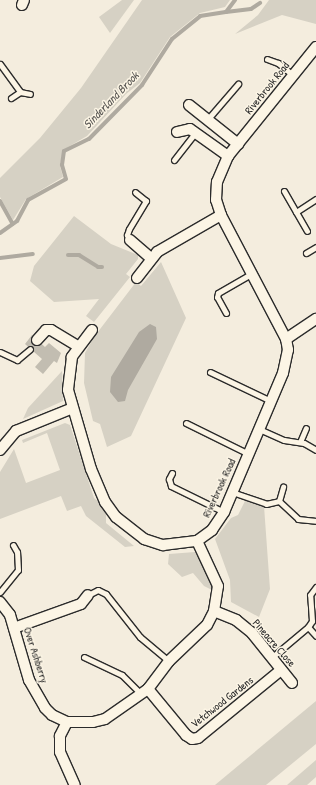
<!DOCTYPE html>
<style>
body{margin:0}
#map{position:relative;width:316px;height:785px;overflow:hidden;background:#f4edde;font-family:"Patrick Hand",sans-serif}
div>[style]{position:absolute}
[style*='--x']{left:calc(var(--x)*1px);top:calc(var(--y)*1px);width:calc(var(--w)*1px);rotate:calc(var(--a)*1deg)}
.green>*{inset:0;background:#d6d1c4}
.water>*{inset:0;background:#afaaa0}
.stream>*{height:4px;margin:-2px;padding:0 2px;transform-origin:2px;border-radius:2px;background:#afaaa0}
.building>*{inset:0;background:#c2bdb1}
.roads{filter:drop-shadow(1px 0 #2b2b2b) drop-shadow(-1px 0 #2b2b2b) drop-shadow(0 1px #2b2b2b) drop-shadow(0 -1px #2b2b2b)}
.lane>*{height:5px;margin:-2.5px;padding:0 2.5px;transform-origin:2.5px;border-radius:2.5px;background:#fcf5e5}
.street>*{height:10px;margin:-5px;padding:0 5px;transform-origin:5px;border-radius:5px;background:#fcf5e5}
span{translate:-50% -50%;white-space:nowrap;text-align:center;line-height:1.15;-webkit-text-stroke:3px #fcf5e5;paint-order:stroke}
.street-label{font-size:11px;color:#2b2b2b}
.water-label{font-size:12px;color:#595754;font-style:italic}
</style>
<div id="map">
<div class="green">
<i style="clip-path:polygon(122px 0,134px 0,110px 33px,99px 17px)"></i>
<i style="clip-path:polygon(142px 0,230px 0,225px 7px,200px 13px,170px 37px,140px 83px,126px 94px,87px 136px,63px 150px,60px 166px,63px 177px,26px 199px,13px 220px,0 197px,0 178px,40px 138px,81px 88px)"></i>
<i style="clip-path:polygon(269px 0,316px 0,316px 24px,282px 15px,235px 34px,258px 15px)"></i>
<i style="clip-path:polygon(74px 216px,111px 244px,138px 255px,138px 259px,126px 274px,130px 277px,94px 322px,86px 316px,99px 299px,54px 302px,30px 281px,34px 266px)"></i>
<i style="clip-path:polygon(161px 262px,186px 318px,131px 436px,107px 447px,100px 424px,93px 421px,84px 383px,85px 353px,94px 337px,136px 282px,141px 286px)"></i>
<i style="clip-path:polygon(62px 371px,63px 401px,23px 419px,28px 408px)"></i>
<i style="clip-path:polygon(65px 423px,70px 425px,94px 498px,99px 502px,106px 514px,106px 523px,134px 546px,125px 547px,86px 516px,81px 506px,67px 511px,61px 496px,0 519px,0 472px,14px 449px,26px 483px,60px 470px,47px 433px,23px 443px,22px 440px)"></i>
<i style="clip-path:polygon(246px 499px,264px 506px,270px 589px,259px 617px,231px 602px,230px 580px,215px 539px,231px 518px,238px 515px)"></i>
<i style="clip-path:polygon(195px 552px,210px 579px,212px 590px,204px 586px,193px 573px,182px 577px,168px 564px,169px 554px)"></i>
<i style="clip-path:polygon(316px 701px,316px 744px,266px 785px,215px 785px)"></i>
<i style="clip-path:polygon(316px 760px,316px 777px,307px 785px,287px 785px)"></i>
</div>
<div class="water">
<i style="clip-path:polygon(150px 324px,156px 327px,157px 339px,128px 390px,125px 401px,118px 402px,110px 392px,111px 377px,139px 332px)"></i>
</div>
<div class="stream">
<i style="--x:226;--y:12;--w:25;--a:-7"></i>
<i style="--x:251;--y:9;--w:11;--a:-34"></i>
<i style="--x:0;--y:201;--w:26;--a:61"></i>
<i style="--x:0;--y:233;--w:21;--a:-35"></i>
<i style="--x:17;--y:221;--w:24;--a:-62"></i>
<i style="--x:28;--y:200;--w:43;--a:-28.9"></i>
<i style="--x:66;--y:179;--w:15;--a:-106"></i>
<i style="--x:62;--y:165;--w:14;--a:-82"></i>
<i style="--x:64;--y:151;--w:28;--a:-26"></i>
<i style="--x:89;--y:139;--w:76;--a:-45.5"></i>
<i style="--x:142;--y:85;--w:55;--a:-56.9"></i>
<i style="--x:172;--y:39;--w:36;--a:-39"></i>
<i style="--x:200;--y:16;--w:26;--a:-9"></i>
<i style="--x:226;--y:12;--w:15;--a:-53"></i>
<i style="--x:68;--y:255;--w:11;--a:0"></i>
<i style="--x:79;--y:255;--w:22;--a:32"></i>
<i style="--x:98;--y:267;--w:4;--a:0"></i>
<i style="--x:0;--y:258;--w:33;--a:-7"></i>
</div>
<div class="building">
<i style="clip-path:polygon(32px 335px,45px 347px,49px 343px,61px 353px,57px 363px,54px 361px,43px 374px,35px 367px,42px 359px,25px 344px)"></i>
</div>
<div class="roads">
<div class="lane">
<i style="--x:267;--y:59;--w:12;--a:20"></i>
<i style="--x:278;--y:63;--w:19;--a:39"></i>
<i style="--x:0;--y:64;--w:34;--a:54"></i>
<i style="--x:11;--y:98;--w:11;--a:-34"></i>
<i style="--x:20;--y:92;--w:10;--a:11"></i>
<i style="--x:207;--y:120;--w:48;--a:-49.3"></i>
<i style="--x:174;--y:160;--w:36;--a:-52"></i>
<i style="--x:284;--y:191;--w:46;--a:60.1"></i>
<i style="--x:296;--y:212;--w:24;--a:-33"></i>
<i style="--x:130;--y:240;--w:6;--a:-121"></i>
<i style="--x:127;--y:235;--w:6;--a:-72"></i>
<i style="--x:129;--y:229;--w:33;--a:-59"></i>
<i style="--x:146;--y:201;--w:14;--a:-141"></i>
<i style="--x:306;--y:253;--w:12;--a:-31"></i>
<i style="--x:226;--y:313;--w:18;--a:-119"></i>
<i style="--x:217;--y:297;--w:4;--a:-76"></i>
<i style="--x:218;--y:293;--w:38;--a:-30"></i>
<i style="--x:0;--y:352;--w:19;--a:25"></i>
<i style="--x:17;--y:360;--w:17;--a:-40"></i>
<i style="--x:210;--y:372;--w:68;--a:25.4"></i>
<i style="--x:186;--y:423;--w:70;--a:26.2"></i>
<i style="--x:259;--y:429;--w:27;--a:24"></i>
<i style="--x:284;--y:440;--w:20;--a:9"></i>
<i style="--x:304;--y:443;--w:14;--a:30"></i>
<i style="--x:300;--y:442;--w:15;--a:-67"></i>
<i style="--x:172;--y:473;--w:7;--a:117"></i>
<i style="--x:169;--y:479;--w:7;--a:74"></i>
<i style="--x:171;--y:486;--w:59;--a:26.1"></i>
<i style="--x:232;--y:492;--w:36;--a:19"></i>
<i style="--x:266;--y:504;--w:13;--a:-13"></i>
<i style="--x:279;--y:501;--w:26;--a:43"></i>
<i style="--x:298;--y:519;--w:18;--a:6"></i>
<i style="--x:279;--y:501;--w:15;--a:-74"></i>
<i style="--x:0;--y:592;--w:28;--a:-51"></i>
<i style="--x:18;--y:570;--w:18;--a:-93"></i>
<i style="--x:17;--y:552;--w:8;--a:-120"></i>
<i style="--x:88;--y:595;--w:11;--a:-27"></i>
<i style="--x:98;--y:590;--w:9;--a:27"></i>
<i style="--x:106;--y:594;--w:55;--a:51.7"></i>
<i style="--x:140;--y:637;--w:38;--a:40"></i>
<i style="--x:308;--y:627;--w:12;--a:48"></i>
<i style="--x:84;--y:657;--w:42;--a:25.3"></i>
<i style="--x:122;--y:675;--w:27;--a:45"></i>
<i style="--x:271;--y:658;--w:48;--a:-40"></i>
<i style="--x:308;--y:627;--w:7;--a:-56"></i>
<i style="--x:312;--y:621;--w:26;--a:-94"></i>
<i style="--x:310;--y:595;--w:10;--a:-53"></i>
</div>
<div class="street">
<i style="--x:22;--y:5;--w:5;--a:-68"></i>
<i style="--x:189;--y:105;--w:63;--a:38.5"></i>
<i style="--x:177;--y:132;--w:13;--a:-13"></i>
<i style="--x:190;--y:129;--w:47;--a:35.4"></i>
<i style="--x:130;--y:240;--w:28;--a:41"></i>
<i style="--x:137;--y:278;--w:33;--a:-52"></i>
<i style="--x:157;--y:252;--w:74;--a:-30"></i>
<i style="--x:92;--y:330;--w:34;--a:127"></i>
<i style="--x:72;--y:357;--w:33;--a:97"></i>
<i style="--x:68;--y:390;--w:82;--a:73.8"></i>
<i style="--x:91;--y:469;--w:36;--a:67"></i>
<i style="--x:105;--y:502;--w:19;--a:54"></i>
<i style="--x:116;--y:517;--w:36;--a:38"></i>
<i style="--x:144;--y:539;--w:20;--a:18"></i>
<i style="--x:163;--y:545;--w:34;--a:-7"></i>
<i style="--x:197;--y:541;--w:19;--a:-36"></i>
<i style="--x:212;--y:530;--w:22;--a:-56"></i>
<i style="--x:224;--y:512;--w:151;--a:-67"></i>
<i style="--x:283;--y:373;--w:24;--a:-78"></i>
<i style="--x:288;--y:350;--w:11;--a:-100"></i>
<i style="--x:286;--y:339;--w:140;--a:-117.7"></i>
<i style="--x:221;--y:215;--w:16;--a:-108"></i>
<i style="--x:216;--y:200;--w:18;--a:-87"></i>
<i style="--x:217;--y:182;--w:28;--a:-67"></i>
<i style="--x:228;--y:156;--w:140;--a:-51.1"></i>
<i style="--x:286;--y:339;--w:36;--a:-34"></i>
<i style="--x:37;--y:340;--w:13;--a:-48"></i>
<i style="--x:46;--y:330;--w:5;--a:0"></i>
<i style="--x:51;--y:330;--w:31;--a:31"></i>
<i style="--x:0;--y:450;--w:25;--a:-50"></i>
<i style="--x:16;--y:431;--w:61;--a:-22"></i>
<i style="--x:0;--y:602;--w:16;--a:52"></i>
<i style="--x:10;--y:615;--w:68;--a:73.7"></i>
<i style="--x:29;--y:680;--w:32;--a:60"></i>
<i style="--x:45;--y:708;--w:10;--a:45"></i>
<i style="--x:52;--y:715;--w:17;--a:25"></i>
<i style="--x:67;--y:722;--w:26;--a:0"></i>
<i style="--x:93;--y:722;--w:12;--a:-14"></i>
<i style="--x:105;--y:719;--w:52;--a:-34.9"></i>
<i style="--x:148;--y:689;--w:35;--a:-53"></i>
<i style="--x:169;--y:661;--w:52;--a:-43.5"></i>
<i style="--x:207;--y:625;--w:16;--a:-63"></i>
<i style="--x:214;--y:611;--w:25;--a:-81"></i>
<i style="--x:218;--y:586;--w:50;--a:-115"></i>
<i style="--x:214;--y:611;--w:24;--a:22"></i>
<i style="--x:236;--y:620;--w:21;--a:39"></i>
<i style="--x:252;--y:633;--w:64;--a:51.3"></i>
<i style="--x:14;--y:628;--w:71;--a:-19.7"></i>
<i style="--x:81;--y:604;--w:11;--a:-52"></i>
<i style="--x:148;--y:689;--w:60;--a:50.4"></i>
<i style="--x:186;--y:735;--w:7;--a:34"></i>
<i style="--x:192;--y:739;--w:6;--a:-9"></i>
<i style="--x:198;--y:738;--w:107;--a:-39.3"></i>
<i style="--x:67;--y:722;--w:16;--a:117"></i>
<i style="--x:60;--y:736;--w:16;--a:90"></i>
<i style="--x:60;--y:752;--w:36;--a:66"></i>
</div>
</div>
<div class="street-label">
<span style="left:267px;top:88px;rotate:-51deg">Riverbrook Road</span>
<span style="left:219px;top:488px;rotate:-65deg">Riverbrook Road</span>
<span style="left:274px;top:643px;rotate:49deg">Pineacre Close</span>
<span style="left:36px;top:655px;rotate:72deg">Over Ashberry</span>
<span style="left:222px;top:702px;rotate:-38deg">Vetchwood Gardens</span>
</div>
<div class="water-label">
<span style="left:111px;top:100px;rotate:-46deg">Sinderland Brook</span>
</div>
</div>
